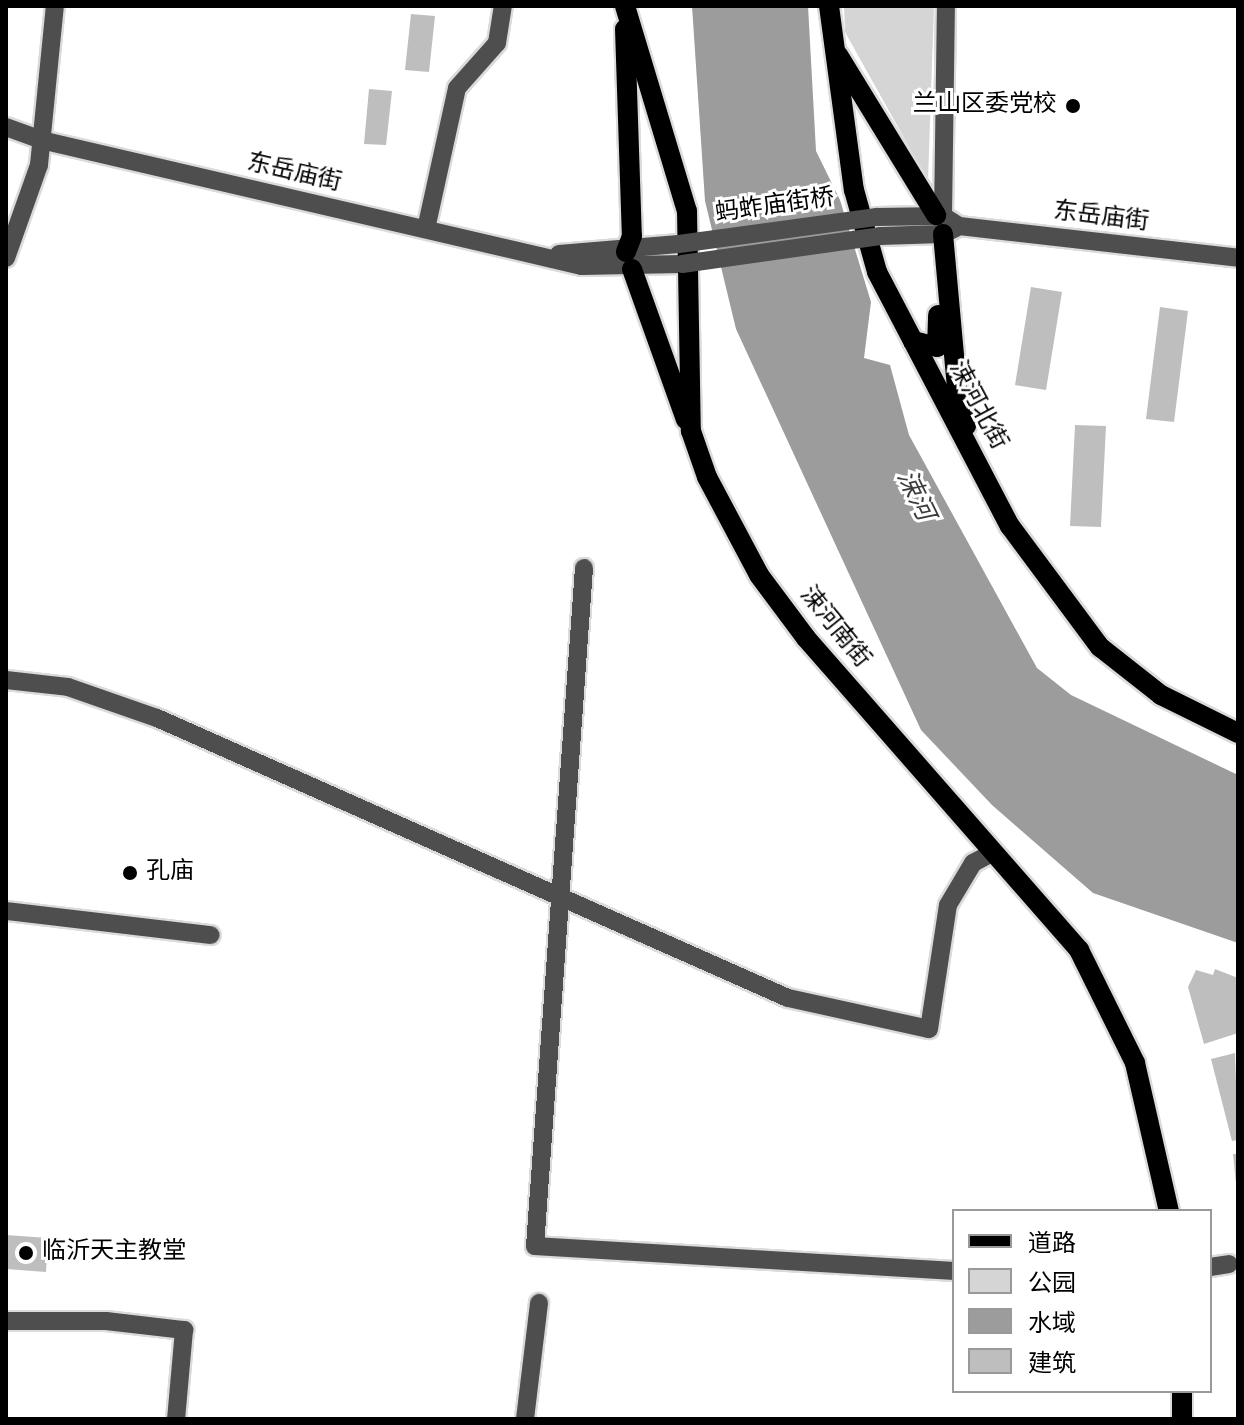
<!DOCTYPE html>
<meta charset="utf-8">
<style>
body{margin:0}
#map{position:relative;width:1244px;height:1425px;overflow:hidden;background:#fff;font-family:Overpass,"Noto Sans SC",sans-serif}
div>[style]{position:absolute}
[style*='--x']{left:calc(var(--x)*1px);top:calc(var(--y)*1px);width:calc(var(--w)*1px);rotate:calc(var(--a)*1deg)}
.green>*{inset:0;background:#d5d5d5}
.water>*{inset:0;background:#9c9c9c}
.building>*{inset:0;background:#bebebe}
.roads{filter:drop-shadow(2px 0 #dbdbdb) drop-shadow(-2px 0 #dbdbdb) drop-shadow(0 2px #dbdbdb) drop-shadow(0 -2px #dbdbdb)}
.minor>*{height:18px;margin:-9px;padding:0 9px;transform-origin:9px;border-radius:9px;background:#4e4e4e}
.major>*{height:20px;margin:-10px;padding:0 10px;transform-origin:10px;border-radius:10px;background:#000}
.minor-bridge>*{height:18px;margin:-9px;padding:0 9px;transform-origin:9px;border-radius:9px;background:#4e4e4e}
.dots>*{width:22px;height:22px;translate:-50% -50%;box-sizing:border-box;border:4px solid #fff;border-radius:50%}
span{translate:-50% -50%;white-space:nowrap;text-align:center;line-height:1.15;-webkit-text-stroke:6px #fff;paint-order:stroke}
.poi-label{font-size:24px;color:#000}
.right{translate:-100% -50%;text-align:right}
.left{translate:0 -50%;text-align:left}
.street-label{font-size:24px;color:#000}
.water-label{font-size:26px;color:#3d3d3d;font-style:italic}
.frame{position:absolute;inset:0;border:8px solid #000;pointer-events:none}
.legend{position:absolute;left:952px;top:1209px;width:260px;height:184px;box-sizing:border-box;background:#fff;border:2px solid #999;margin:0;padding:10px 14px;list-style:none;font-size:24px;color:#000}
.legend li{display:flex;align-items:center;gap:16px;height:40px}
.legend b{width:40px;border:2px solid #999}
</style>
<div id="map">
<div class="green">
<i style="clip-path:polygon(844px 6px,934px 6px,928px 181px,845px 32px)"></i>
</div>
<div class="water">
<i style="clip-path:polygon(692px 6px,808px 6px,816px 151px,840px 200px,871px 302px,864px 358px,890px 365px,909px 435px,1037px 668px,1071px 695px,1238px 775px,1238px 943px,1093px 893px,992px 805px,921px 730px,736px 329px,705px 201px)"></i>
</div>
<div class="building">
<i style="clip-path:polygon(411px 14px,435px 16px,429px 72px,405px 70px)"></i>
<i style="clip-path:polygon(369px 89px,392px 91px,386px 145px,364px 144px)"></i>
<i style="clip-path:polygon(1031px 287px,1062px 292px,1046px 390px,1015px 385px)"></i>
<i style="clip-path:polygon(1160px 307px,1188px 311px,1174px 422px,1146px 419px)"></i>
<i style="clip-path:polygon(1075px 425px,1106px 426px,1101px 527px,1070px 526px)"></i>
<i style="clip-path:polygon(1215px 969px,1238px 978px,1238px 1033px,1204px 1044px,1188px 987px,1196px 970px,1213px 975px)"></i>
<i style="clip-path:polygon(1235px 1053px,1238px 1140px,1232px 1141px,1211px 1059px)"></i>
<i style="clip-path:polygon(1233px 1154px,1238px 1154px,1238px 1183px,1236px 1183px)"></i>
<i style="clip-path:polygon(6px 1235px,48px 1238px,46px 1272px,6px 1269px)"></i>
</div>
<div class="roads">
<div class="minor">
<i style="--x:6;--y:127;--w:37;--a:20"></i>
<i style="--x:41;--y:140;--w:555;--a:13.11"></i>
<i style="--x:582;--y:266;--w:100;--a:-1.1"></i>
<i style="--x:943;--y:216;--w:210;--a:-89.2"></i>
<i style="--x:877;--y:217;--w:66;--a:-0.9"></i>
<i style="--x:943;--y:216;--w:19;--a:32"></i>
<i style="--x:959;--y:226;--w:281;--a:6.5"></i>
<i style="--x:426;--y:229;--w:144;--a:-77.6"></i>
<i style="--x:457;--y:88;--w:60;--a:-48.4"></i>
<i style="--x:497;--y:43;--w:37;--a:-81"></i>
<i style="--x:880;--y:236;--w:63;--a:-1.8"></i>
<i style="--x:943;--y:234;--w:14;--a:-25"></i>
<i style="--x:559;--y:254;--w:120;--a:-4.8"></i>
<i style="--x:6;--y:258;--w:99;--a:-70.5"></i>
<i style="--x:39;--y:165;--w:160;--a:-84.3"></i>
<i style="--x:584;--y:568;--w:680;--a:94.13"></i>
<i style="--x:535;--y:1246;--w:420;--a:3.4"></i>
<i style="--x:6;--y:680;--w:62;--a:6.4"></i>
<i style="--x:68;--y:687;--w:94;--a:19.2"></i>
<i style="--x:157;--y:718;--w:690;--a:23.93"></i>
<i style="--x:788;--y:998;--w:144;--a:12.4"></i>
<i style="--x:929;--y:1029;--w:125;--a:-81.3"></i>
<i style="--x:948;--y:905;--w:49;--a:-59.2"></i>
<i style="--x:973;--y:863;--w:19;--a:-28"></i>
<i style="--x:6;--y:911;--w:206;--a:6.7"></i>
<i style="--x:1210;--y:1267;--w:19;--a:-9"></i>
<i style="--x:6;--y:1321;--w:100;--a:0"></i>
<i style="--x:106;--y:1321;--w:79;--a:6.6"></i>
<i style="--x:184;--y:1330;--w:89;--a:95.1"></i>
<i style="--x:525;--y:1419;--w:117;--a:-83.1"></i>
</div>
<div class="major">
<i style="--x:625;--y:6;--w:214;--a:73.2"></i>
<i style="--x:687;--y:211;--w:220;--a:89"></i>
<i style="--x:691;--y:431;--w:49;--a:70.8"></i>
<i style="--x:707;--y:477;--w:111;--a:62"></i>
<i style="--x:759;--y:575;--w:79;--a:53.3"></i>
<i style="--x:806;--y:638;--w:415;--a:48.8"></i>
<i style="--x:1079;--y:950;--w:126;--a:63.6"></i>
<i style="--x:1135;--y:1063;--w:152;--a:77.1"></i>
<i style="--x:829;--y:6;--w:186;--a:82.3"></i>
<i style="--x:854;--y:190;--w:85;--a:74.3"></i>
<i style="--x:877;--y:272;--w:287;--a:62.4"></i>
<i style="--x:1010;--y:526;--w:151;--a:53.4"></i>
<i style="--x:1100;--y:647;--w:78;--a:38.2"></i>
<i style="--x:1161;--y:695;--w:86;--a:26.3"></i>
<i style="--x:625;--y:29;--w:207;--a:88.1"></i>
<i style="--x:632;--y:236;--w:17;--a:111"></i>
<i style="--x:838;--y:55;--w:188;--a:58.5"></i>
<i style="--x:943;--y:234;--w:154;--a:84.8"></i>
<i style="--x:957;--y:387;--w:40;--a:77"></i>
<i style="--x:632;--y:269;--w:160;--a:70.3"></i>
<i style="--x:913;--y:341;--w:25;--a:14"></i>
<i style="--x:937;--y:347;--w:32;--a:-88"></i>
<i style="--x:1182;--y:1391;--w:28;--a:90"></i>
</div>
</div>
<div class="minor-bridge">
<i style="--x:679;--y:244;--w:200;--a:-7.8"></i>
<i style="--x:682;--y:264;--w:200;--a:-8"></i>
</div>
<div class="dots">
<i style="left:1073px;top:106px;background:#000"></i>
<i style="left:130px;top:873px;background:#000"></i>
<i style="left:26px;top:1253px;background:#000"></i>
</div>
<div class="poi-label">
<span class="right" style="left:1057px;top:106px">兰山区委党校</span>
<span class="left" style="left:146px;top:873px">孔庙</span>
<span class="left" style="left:42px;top:1253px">临沂天主教堂</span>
</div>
<div class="street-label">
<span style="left:294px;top:174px;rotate:13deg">东岳庙街</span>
<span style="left:775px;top:207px;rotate:-8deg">蚂蚱庙街桥</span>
<span style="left:1101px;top:218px;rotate:7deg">东岳庙街</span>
<span style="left:977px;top:406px;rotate:62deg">涑河北街</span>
<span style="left:834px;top:628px;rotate:51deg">涑河南街</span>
</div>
<div class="water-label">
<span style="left:914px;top:496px;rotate:64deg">涑河</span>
</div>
<div class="frame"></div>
<ul class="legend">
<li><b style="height:10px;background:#000"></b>道路</li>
<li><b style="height:22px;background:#d5d5d5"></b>公园</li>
<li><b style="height:22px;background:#9c9c9c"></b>水域</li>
<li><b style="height:22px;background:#bebebe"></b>建筑</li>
</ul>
</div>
